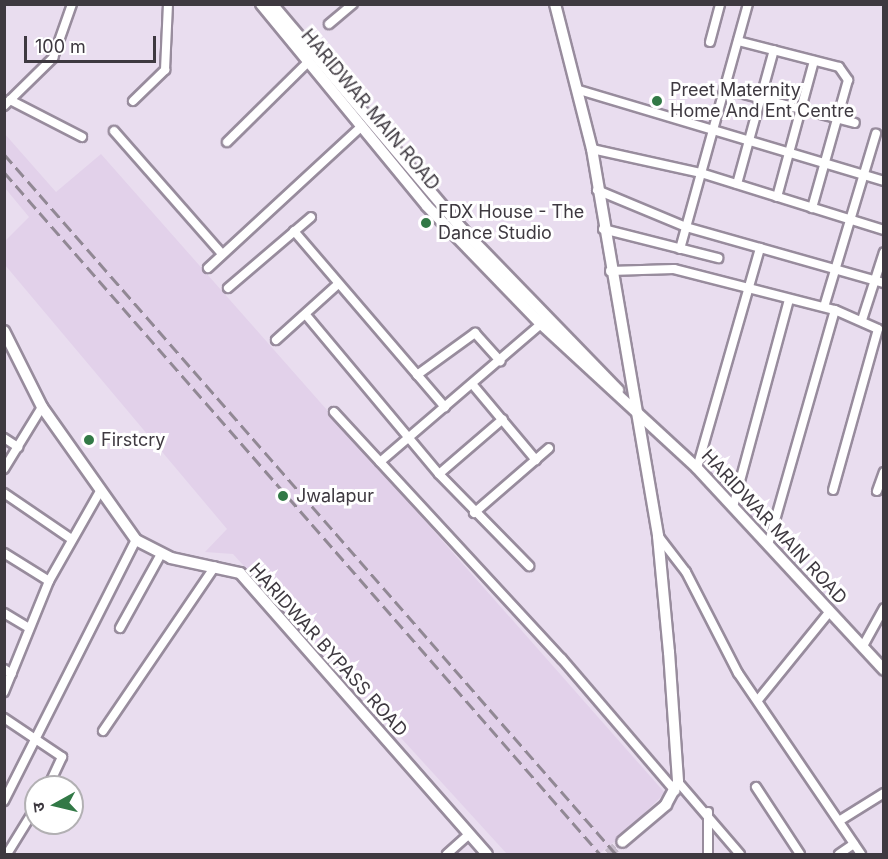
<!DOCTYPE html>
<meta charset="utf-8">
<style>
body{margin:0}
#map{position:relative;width:888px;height:859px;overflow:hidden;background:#e9ddef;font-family:Inter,"Noto Sans Devanagari",sans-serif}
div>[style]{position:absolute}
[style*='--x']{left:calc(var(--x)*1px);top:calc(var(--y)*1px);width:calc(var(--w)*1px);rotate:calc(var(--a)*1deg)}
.built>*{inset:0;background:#e2d1ea}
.secondary-tunnel>*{height:10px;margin-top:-5px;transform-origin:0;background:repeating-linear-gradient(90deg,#c7bccc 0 10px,transparent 0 15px)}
.roads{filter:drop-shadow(2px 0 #988c9d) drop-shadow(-2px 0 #988c9d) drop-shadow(0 2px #988c9d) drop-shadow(0 -2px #988c9d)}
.street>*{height:8px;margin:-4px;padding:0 4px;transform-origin:4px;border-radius:4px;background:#fff}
.secondary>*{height:10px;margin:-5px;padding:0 5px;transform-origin:5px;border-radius:5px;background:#fff}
.rail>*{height:3px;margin-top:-1.5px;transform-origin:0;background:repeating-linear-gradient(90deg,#918894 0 12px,transparent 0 18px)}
.dots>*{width:16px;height:16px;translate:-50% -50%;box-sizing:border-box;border:3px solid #fff;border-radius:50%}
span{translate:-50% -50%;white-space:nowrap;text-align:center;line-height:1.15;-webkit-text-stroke:6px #fff;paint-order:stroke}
.poi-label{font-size:18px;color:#3e3940}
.left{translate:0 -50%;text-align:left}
.street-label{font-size:18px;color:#3e3940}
.frame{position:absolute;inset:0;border:6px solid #3e3940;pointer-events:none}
.north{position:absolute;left:24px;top:775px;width:60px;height:60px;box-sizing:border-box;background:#fff;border:2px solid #b2b0b3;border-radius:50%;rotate:262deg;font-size:16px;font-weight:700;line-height:24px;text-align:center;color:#3e3940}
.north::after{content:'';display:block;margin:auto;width:21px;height:27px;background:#327946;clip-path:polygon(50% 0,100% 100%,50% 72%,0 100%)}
.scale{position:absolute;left:24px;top:36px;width:132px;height:27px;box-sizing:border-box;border:3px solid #3e3940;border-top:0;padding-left:8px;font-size:18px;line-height:21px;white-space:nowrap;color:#3e3940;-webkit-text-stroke:4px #fff;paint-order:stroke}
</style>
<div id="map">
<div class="built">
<i style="clip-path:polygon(4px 133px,56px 192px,101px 154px,665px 793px,619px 838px,599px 854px,507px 854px,233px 554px,205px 552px,227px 529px,5px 265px,5px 241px,29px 217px,5px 188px)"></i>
</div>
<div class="secondary-tunnel">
<i style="--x:608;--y:854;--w:18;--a:-41"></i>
</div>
<div class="roads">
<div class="street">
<i style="--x:329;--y:24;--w:31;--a:-40"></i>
<i style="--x:738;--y:41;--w:104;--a:14.4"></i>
<i style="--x:839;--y:67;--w:16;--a:55"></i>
<i style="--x:848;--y:80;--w:133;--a:105.7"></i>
<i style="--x:710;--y:42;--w:39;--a:-75"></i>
<i style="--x:724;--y:89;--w:135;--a:14.5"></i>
<i style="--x:579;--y:90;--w:318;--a:16.6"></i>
<i style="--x:10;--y:100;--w:81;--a:27.2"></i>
<i style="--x:133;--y:101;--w:45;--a:-44.1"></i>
<i style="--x:165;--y:70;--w:66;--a:-87.4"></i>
<i style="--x:4;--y:106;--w:69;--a:-44.4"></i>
<i style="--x:53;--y:58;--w:57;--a:-70.6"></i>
<i style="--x:114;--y:131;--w:164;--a:48.7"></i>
<i style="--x:227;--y:142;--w:114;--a:-44.6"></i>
<i style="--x:592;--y:149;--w:112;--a:12.4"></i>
<i style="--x:701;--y:173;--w:192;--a:17.3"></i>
<i style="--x:737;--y:184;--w:139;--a:-74.6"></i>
<i style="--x:597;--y:190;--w:96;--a:22.6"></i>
<i style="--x:686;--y:227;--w:206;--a:15.8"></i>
<i style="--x:777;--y:197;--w:141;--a:-74.8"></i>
<i style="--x:603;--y:229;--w:119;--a:14.2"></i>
<i style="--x:294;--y:231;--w:232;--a:49.4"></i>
<i style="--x:680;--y:249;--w:254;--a:-74.5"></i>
<i style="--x:208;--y:268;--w:209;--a:-42.7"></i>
<i style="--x:610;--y:271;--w:64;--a:-1.8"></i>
<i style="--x:674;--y:269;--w:166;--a:14.3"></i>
<i style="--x:835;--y:310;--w:47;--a:23.8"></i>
<i style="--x:878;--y:329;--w:167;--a:105.6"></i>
<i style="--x:228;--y:288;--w:109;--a:-40.5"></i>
<i style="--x:824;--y:307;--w:181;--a:-73.3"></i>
<i style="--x:306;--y:315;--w:207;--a:50.1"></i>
<i style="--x:439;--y:474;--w:129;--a:45.6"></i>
<i style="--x:862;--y:320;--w:71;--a:-72.1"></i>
<i style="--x:276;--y:340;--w:84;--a:-42.1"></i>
<i style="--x:417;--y:375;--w:72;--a:-35.9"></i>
<i style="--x:475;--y:333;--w:38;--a:48"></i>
<i style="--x:473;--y:385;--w:98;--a:50"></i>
<i style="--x:334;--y:412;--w:336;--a:47.3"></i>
<i style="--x:562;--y:659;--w:174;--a:49.4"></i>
<i style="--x:4;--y:438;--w:17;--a:33"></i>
<i style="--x:380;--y:462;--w:212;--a:-40.6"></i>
<i style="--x:697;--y:468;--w:229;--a:-74"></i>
<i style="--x:4;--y:469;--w:73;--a:-58.5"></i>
<i style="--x:439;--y:474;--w:84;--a:-40.7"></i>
<i style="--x:877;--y:491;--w:20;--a:-70"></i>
<i style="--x:4;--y:493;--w:80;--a:34.3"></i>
<i style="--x:733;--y:507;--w:215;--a:-74.9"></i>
<i style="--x:474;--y:513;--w:99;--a:-40.9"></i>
<i style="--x:659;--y:537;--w:44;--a:52.4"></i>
<i style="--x:686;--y:572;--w:114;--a:62.8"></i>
<i style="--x:738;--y:673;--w:219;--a:55.8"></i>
<i style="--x:768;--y:545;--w:244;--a:-74.1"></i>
<i style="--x:4;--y:553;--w:53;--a:31.9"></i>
<i style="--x:4;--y:613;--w:29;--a:31"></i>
<i style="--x:120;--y:628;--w:85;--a:-61"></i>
<i style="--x:863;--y:646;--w:43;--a:-61.1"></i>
<i style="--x:4;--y:669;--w:9;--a:32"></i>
<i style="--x:4;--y:692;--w:120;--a:-67.9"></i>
<i style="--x:49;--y:581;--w:101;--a:-60.4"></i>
<i style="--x:758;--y:700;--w:114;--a:-51"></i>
<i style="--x:4;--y:718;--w:70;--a:33.9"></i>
<i style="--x:62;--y:757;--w:33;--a:115"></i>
<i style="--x:103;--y:731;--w:199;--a:-55.8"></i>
<i style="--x:678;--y:782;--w:95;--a:49.3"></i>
<i style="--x:756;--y:787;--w:80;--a:56.7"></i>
<i style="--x:4;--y:801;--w:292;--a:-63.2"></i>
<i style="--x:839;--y:821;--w:53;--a:-31.9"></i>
<i style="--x:7;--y:854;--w:55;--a:-58.3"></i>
<i style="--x:447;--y:854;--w:30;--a:-42"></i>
<i style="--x:708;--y:854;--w:42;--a:-90"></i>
<i style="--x:839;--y:854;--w:18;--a:-34"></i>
</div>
<div class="secondary">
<i style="--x:261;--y:4;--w:261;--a:50.6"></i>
<i style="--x:427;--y:206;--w:164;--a:46"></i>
<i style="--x:541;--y:324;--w:212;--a:42.7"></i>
<i style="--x:697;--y:468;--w:275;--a:47.2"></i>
<i style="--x:272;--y:4;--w:296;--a:49.8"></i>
<i style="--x:463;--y:230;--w:223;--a:45.9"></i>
<i style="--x:555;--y:4;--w:150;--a:75.7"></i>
<i style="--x:592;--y:149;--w:393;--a:80.3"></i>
<i style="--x:658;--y:536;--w:117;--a:84.6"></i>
<i style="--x:669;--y:652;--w:130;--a:86"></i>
<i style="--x:678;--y:782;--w:26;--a:118"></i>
<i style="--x:666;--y:805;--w:57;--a:139.9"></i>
<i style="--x:4;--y:331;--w:85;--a:63.4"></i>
<i style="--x:42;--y:407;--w:163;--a:54.7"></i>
<i style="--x:136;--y:540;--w:39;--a:27"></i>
<i style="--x:171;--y:558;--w:71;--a:12.3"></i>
<i style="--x:240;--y:573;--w:374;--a:48.7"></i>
</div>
</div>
<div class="rail">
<i style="--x:4;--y:154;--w:930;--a:48.84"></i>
<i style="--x:4;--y:172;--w:906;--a:48.85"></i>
</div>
<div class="dots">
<i style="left:657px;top:101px;background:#327946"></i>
<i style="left:426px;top:223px;background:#327946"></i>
<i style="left:89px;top:440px;background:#327946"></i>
<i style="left:283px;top:496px;background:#327946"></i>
</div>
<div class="poi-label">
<span class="left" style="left:670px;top:101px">Preet Maternity<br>Home And Ent Centre</span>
<span class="left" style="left:438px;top:223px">FDX House - The<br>Dance Studio</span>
<span class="left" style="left:101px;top:440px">Firstcry</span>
<span class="left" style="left:296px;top:496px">Jwalapur</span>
</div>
<div class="street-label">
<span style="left:370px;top:110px;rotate:50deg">HARIDWAR MAIN ROAD</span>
<span style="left:774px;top:527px;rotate:47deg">HARIDWAR MAIN ROAD</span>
<span style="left:328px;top:650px;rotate:48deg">HARIDWAR BYPASS ROAD</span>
</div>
<div class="frame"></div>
<div class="north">उ</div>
<div class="scale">100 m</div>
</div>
